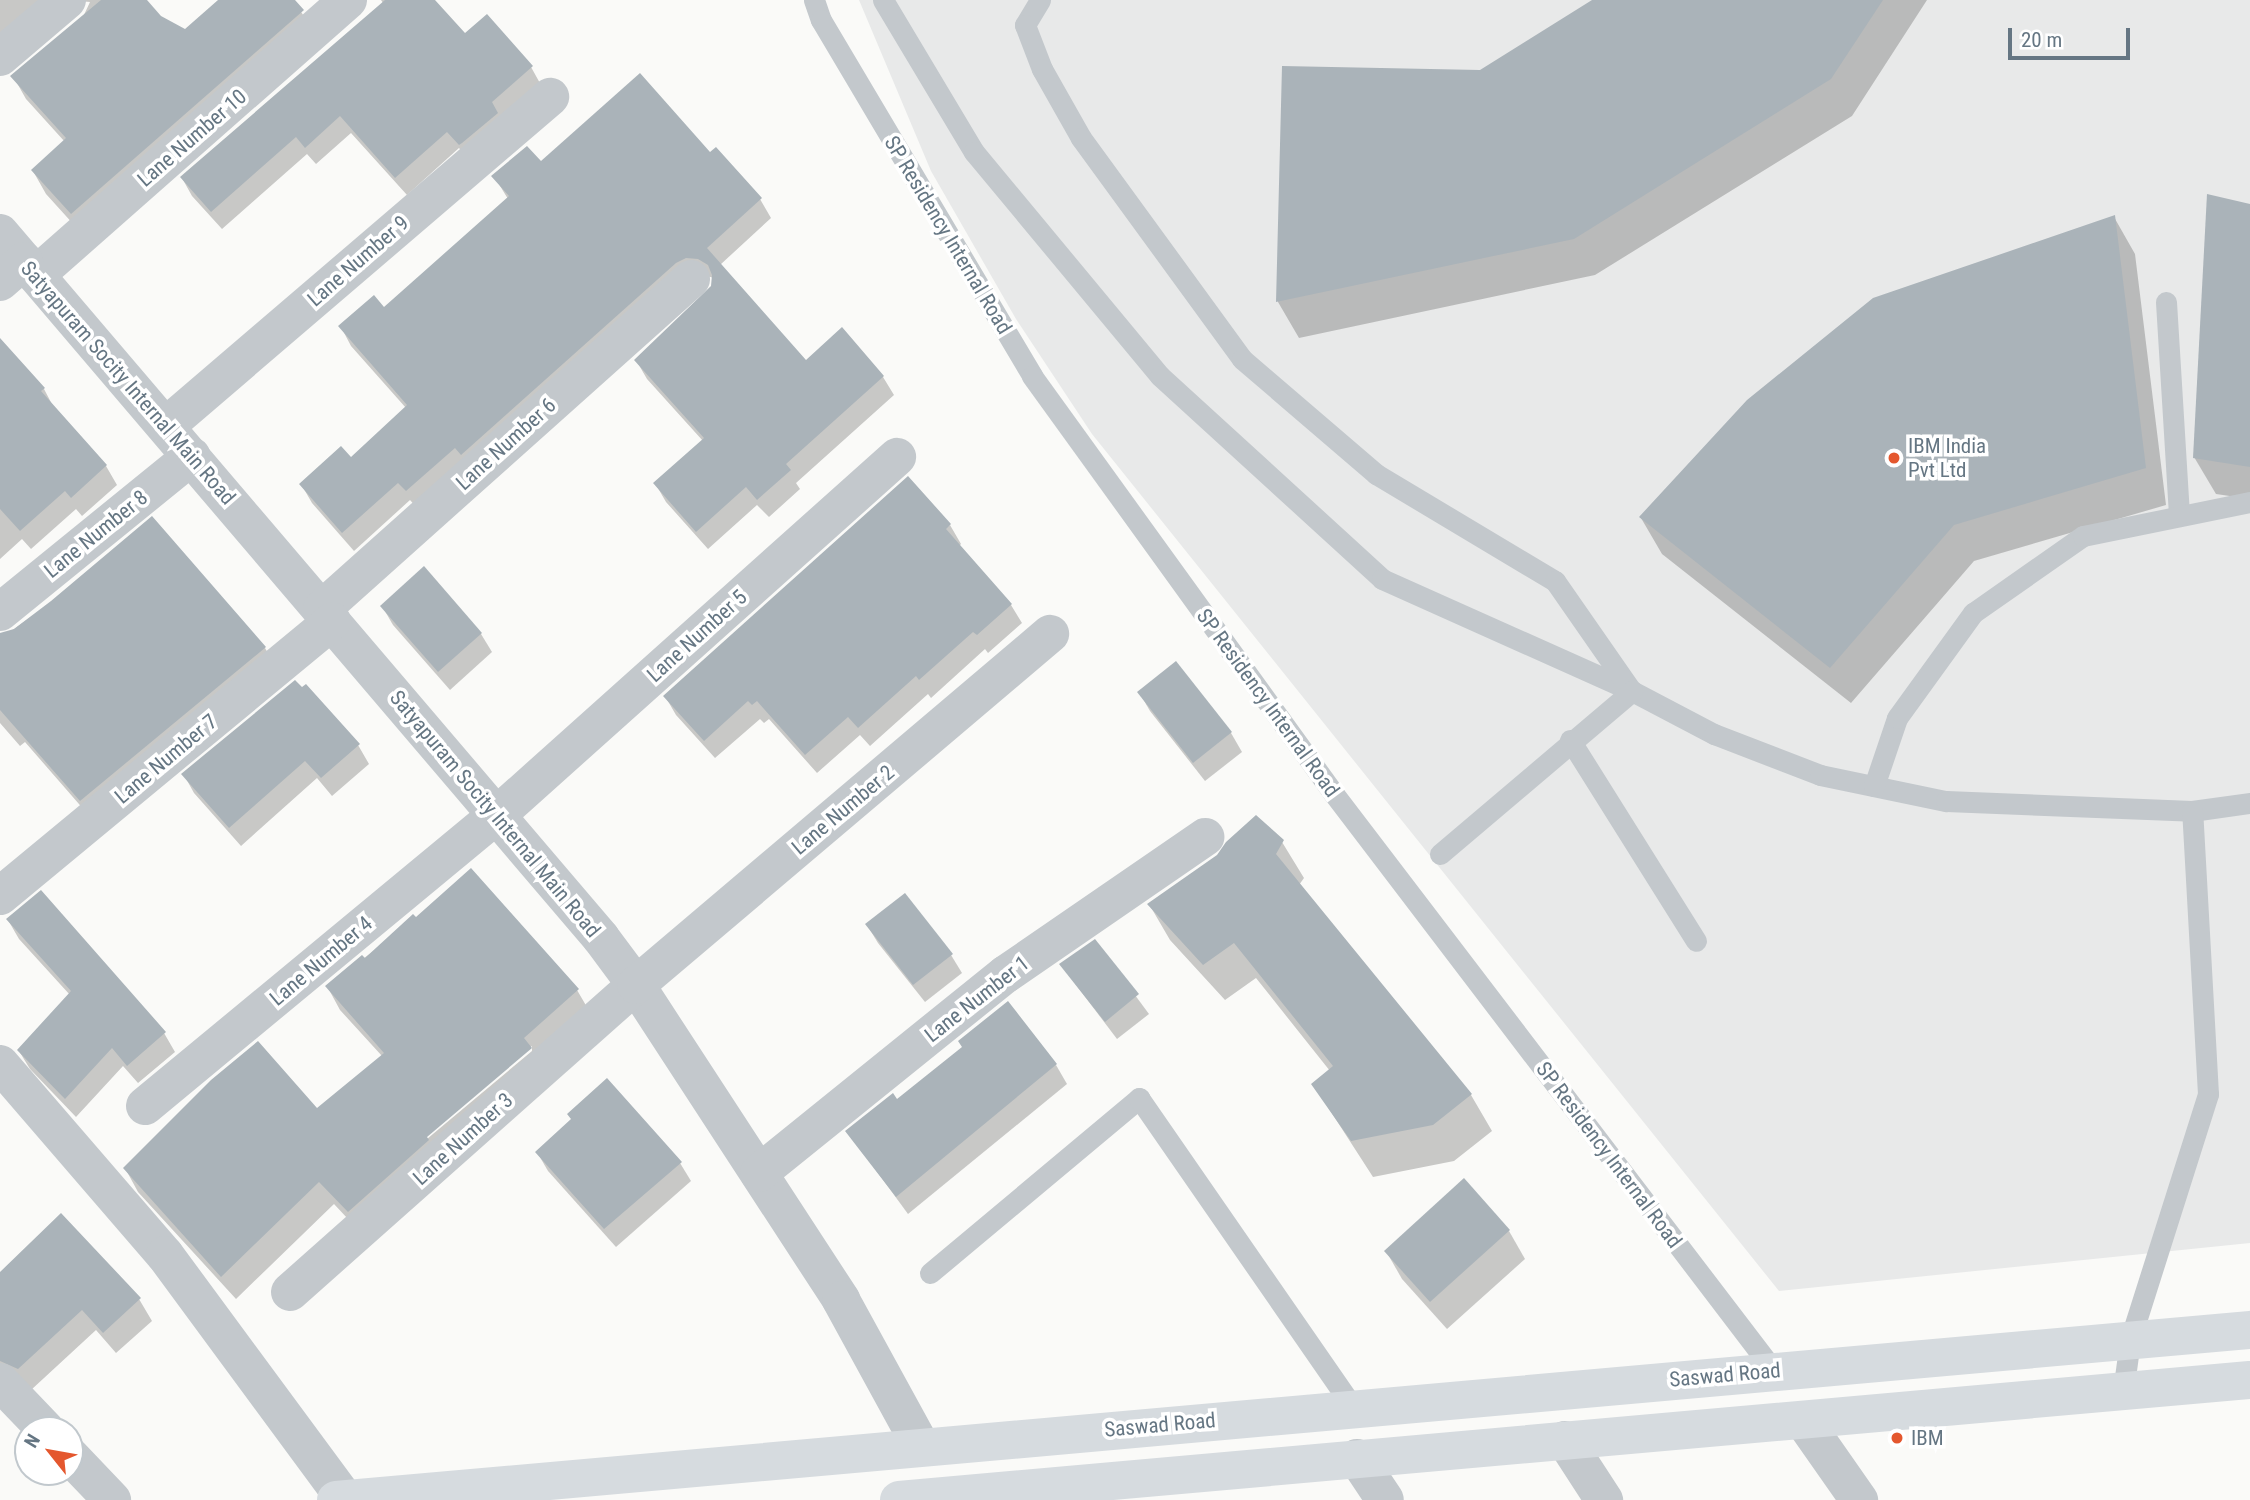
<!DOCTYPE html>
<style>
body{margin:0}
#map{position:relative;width:2250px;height:1500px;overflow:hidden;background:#fafaf8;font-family:"Roboto Condensed",sans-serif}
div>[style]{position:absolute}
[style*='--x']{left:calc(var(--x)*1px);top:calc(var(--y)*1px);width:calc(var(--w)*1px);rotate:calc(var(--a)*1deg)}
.built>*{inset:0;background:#e8e9e9}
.shadow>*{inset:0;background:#0003}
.building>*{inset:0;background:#aab3b9}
.lane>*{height:21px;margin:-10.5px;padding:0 10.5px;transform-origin:10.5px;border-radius:10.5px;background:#c3c8cc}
.street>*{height:38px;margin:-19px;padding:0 19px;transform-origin:19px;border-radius:19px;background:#c3c8cc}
.highway>*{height:38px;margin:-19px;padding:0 19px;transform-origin:19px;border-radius:19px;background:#d6dbdf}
.dots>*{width:19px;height:19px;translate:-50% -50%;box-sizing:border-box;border:4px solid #fff;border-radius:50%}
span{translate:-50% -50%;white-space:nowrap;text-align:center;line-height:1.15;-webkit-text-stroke:7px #fff;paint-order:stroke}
.street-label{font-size:21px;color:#657683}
.poi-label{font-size:21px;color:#657683}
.left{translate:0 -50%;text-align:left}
.north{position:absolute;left:14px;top:1416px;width:70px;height:70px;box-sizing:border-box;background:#fff;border:2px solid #c1c8cd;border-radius:50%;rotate:301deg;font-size:19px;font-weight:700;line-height:28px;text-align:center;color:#657683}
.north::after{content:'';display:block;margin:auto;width:24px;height:32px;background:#e4572e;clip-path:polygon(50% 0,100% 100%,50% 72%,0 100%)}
.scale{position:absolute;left:2008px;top:28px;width:122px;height:32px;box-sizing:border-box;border:4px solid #657683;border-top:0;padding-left:9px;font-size:21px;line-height:24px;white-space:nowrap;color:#657683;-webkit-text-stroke:5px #fff;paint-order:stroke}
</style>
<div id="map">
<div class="built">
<i style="clip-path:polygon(859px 0,2250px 0,2250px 1243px,1779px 1291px,1092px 434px,1016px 319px,931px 171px)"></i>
</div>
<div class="shadow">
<i style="clip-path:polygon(0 0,144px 0,160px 17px,185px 32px,220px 0,293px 0,316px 34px,85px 237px,46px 194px,33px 171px,65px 142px,26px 99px,13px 76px,83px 17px,90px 2px,78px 1px,0 64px)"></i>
<i style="clip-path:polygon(381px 0,433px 0,465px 36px,531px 67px,541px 85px,471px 162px,459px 148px,407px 195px,351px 133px,316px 164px,307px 154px,222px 229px,192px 196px,182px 178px,383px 3px)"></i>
<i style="clip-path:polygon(1596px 0,1927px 0,1852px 116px,1595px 275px,1299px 338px,1278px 302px,1284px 68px,1481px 72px)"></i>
<i style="clip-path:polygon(710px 154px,760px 199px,771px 218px,720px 265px,805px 362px,883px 377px,894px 395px,796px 483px,800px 489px,769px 517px,757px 505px,708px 549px,666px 502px,655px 483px,703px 441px,647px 379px,636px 360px,713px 287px,714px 279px,711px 277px,697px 276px,418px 509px,410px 500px,354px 551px,312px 503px,301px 484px,351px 460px,406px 408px,351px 346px,341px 327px,384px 309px,508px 199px,494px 176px,541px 164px)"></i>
<i style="clip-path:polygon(2250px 206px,2250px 499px,2216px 494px,2194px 457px)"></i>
<i style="clip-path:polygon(2114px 217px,2135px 254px,2166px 505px,1974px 561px,1851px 703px,1662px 554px,1641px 518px)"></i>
<i style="clip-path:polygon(0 340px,44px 389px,54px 408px,106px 466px,117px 485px,82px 516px,76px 509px,31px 549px,22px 539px,0 559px)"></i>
<i style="clip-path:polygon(152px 519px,265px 648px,276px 667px,92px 819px,25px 742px,20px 746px,0 723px,0 639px,52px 602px)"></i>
<i style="clip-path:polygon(950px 525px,961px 544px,959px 546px,1011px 605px,1022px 623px,988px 653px,985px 649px,931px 698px,928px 694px,870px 746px,860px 735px,817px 773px,769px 719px,764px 723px,760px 719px,715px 758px,676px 715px,665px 696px)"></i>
<i style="clip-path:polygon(382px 606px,481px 634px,492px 652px,450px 690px,393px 625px)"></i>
<i style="clip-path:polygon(1176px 663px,1231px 733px,1242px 752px,1205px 781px,1150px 711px,1139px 692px)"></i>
<i style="clip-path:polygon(358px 745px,369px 764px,332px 796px,317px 778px,241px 846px,194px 793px,184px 775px)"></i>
<i style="clip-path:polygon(1282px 842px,1304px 878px,1299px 885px,1471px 1095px,1492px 1131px,1454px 1161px,1373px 1177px,1313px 1084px,1330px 1071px,1256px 978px,1225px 1000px,1170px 940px,1149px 904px)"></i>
<i style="clip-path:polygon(evenodd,416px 919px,577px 990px,591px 1014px,362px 1234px,334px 1204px,236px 1299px,138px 1192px,125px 1168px,317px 1110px,382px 1056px,340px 1010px,327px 986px,416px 919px,532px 1046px,532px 1051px,421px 1144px,419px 1142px,532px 1046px)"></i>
<i style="clip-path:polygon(8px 920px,164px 1033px,175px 1052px,138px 1083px,123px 1066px,76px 1117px,30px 1069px,19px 1051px,70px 995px,19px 939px)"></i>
<i style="clip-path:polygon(867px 925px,951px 955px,962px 973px,925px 1002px,878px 943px)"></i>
<i style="clip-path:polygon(1095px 941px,1149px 1014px,1117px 1039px,1061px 965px)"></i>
<i style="clip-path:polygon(1056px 1065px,1067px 1084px,908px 1214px,848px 1132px,897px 1101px)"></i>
<i style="clip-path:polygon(537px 1152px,680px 1163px,691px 1181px,616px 1247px,548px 1171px)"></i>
<i style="clip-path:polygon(1509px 1231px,1525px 1259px,1447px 1329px,1402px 1279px,1386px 1251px)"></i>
<i style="clip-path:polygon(0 1274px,139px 1299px,152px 1321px,116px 1353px,96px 1330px,31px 1390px,0 1379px)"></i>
</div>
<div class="building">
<i style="clip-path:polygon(101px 0,147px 0,161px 16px,185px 29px,218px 0,295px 0,304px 10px,71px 214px,31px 170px,66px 138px,10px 76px)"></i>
<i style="clip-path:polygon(385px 0,435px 0,465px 33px,487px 14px,533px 66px,492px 102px,498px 113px,462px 143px,459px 145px,447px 132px,395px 178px,340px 116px,305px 148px,296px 137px,211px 212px,180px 177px)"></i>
<i style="clip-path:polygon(1592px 0,1883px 0,1831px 79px,1574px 239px,1276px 302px,1282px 66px,1480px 70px)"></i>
<i style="clip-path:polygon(640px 73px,710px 152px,716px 147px,762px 198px,707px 248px,806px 360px,842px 327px,884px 376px,786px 464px,791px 470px,757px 500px,746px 487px,696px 532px,653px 483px,704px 438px,634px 360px,711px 286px,712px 275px,708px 265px,698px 259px,686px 258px,676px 263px,461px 455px,455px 448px,406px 491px,398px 483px,342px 533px,299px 484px,341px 446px,351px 457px,407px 405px,338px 326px,374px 295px,384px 307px,509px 196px,491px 176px,527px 146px,541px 161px)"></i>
<i style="clip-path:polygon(2207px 194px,2250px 204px,2250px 467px,2193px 458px)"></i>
<i style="clip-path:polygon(2115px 215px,2146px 468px,1954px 525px,1830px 668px,1639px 517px,1747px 400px,1873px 298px)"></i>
<i style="clip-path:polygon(0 338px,45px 388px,41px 391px,107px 465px,71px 498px,65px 491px,20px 531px,0 509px)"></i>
<i style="clip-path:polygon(908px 476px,951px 524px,946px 529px,1012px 604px,977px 635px,973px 632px,919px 680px,916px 676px,858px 728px,848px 717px,805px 755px,757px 701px,752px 705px,748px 701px,704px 741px,663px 696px)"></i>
<i style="clip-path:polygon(152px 516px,266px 647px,80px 801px,0 710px,0 633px,14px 629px,51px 601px)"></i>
<i style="clip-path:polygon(424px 566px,482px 633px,438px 672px,380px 606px)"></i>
<i style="clip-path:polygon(1176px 661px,1232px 732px,1193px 763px,1137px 692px)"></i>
<i style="clip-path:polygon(295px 680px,302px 687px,306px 684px,360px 744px,321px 778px,305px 761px,229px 828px,181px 774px)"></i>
<i style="clip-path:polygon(1256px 815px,1284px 840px,1276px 854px,1472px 1094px,1433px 1125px,1351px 1141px,1311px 1084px,1333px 1066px,1234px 943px,1203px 965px,1147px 904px,1217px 855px,1226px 842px)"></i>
<i style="clip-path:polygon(471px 868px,579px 989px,524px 1038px,532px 1048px,427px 1137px,429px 1140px,348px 1212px,319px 1182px,221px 1277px,123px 1168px,211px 1080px,258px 1041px,317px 1108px,384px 1053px,325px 986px,362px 955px,365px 958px,413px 914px,416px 917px)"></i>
<i style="clip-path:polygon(41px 890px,166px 1032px,127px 1066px,112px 1048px,65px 1099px,17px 1050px,71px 991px,6px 919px)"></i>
<i style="clip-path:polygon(905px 893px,953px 954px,913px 985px,865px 924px)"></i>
<i style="clip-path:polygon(1095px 939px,1139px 994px,1105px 1022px,1059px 964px)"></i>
<i style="clip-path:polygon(1008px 1001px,1057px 1064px,896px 1197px,845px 1131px,893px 1093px,897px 1099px,962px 1047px,958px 1041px)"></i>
<i style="clip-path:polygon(607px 1078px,682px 1162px,604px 1229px,535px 1152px,571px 1119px,567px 1114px)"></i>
<i style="clip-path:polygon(1464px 1178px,1510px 1230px,1430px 1302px,1384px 1251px)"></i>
<i style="clip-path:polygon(61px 1213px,141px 1298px,103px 1333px,82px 1310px,18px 1369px,0 1361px,0 1272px)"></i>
</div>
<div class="lane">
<i style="--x:814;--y:0;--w:21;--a:71"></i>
<i style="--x:821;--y:20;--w:414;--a:59.3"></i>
<i style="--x:1032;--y:376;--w:516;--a:54.15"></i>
<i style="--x:1334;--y:794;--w:726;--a:52.67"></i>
<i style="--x:883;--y:0;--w:177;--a:59.1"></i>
<i style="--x:974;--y:152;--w:291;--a:50.3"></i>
<i style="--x:1160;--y:376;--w:301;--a:42.4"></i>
<i style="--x:1382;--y:579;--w:274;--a:24.1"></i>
<i style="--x:1632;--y:691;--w:93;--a:27.7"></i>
<i style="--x:1714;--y:734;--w:114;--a:21.1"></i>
<i style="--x:1820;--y:775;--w:129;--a:11.7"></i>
<i style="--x:1946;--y:801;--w:246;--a:2.3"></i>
<i style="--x:2192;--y:811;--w:59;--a:-7.9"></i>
<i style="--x:1040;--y:0;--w:29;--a:121"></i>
<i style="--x:1025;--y:25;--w:47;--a:68.9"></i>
<i style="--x:1042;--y:69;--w:79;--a:60.5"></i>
<i style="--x:1081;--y:138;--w:273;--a:53.9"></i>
<i style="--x:1242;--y:359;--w:177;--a:40.6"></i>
<i style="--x:1376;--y:474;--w:209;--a:30.9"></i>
<i style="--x:1555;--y:581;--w:131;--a:55.2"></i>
<i style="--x:2166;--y:302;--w:213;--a:86.5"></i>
<i style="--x:1570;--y:740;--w:237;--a:57.9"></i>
<i style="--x:1874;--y:786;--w:72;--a:-71.3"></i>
<i style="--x:1897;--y:718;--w:130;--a:-54.1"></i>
<i style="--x:1973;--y:613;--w:134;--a:-35"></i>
<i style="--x:2083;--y:536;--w:170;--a:-11.5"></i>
<i style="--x:1440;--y:854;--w:252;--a:-40.3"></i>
<i style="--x:930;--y:1273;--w:273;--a:-39.9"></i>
<i style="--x:1139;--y:1098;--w:377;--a:55.3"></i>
<i style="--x:2123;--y:1392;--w:52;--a:-82.3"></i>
<i style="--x:2130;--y:1340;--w:258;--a:-72.4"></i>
<i style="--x:2208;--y:1094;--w:283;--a:-93.2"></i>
</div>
<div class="street">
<i style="--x:0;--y:57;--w:88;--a:-40.4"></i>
<i style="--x:0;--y:233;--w:926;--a:49.55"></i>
<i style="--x:601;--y:938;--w:59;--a:53.3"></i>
<i style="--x:636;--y:985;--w:376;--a:56.9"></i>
<i style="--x:841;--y:1300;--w:166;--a:61.3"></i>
<i style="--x:36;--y:275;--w:416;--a:-41.4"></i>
<i style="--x:0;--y:282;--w:32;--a:-41"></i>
<i style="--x:166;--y:426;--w:506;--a:-40.59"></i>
<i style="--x:322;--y:609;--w:495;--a:-41.8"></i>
<i style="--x:0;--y:612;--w:247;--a:-39.1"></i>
<i style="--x:0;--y:896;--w:431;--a:-39.6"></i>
<i style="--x:0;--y:1064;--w:252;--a:49.2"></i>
<i style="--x:165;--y:1255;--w:303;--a:53.6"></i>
<i style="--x:145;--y:1106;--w:457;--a:-39.6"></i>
<i style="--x:497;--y:815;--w:537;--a:-41.83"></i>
<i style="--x:759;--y:1173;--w:317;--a:-38.9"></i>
<i style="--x:1006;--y:974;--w:242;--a:-34.5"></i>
<i style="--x:290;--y:1292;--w:463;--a:-41.6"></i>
<i style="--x:636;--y:985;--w:543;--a:-40.29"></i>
<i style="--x:0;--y:1382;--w:66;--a:46.2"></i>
<i style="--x:1803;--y:1420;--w:98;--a:55"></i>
<i style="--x:1565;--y:1440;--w:72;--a:57"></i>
<i style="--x:70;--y:1456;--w:61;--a:46.3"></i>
<i style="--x:1357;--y:1458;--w:50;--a:56.3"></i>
</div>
<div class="highway">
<i style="--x:336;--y:1500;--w:1922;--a:-5.08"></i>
<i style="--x:899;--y:1500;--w:1356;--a:-5.08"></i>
</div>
<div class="dots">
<i style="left:1894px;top:458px;background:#e4572e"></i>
<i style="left:1897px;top:1438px;background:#e4572e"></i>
</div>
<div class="street-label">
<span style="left:192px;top:138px;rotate:-41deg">Lane Number 10</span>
<span style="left:948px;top:235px;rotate:59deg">SP Residency Internal Road</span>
<span style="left:358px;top:261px;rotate:-41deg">Lane Number 9</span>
<span style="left:128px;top:383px;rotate:49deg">Satyapuram Socity Internal Main Road</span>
<span style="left:506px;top:444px;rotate:-42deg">Lane Number 6</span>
<span style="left:96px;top:534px;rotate:-39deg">Lane Number 8</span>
<span style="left:697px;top:636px;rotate:-42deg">Lane Number 5</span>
<span style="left:1268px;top:703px;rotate:54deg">SP Residency Internal Road</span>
<span style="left:166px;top:759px;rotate:-40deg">Lane Number 7</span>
<span style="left:843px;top:810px;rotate:-40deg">Lane Number 2</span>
<span style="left:495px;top:814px;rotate:50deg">Satyapuram Socity Internal Main Road</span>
<span style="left:321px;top:961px;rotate:-40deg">Lane Number 4</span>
<span style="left:977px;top:999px;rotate:-38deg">Lane Number 1</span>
<span style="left:463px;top:1139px;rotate:-42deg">Lane Number 3</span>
<span style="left:1609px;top:1155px;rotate:53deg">SP Residency Internal Road</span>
<span style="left:1725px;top:1375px;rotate:-5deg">Saswad Road</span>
<span style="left:1160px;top:1425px;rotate:-5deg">Saswad Road</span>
</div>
<div class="poi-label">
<span class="left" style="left:1908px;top:458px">IBM India<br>Pvt Ltd</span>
<span class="left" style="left:1911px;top:1438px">IBM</span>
</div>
<div class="north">N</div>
<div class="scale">20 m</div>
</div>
